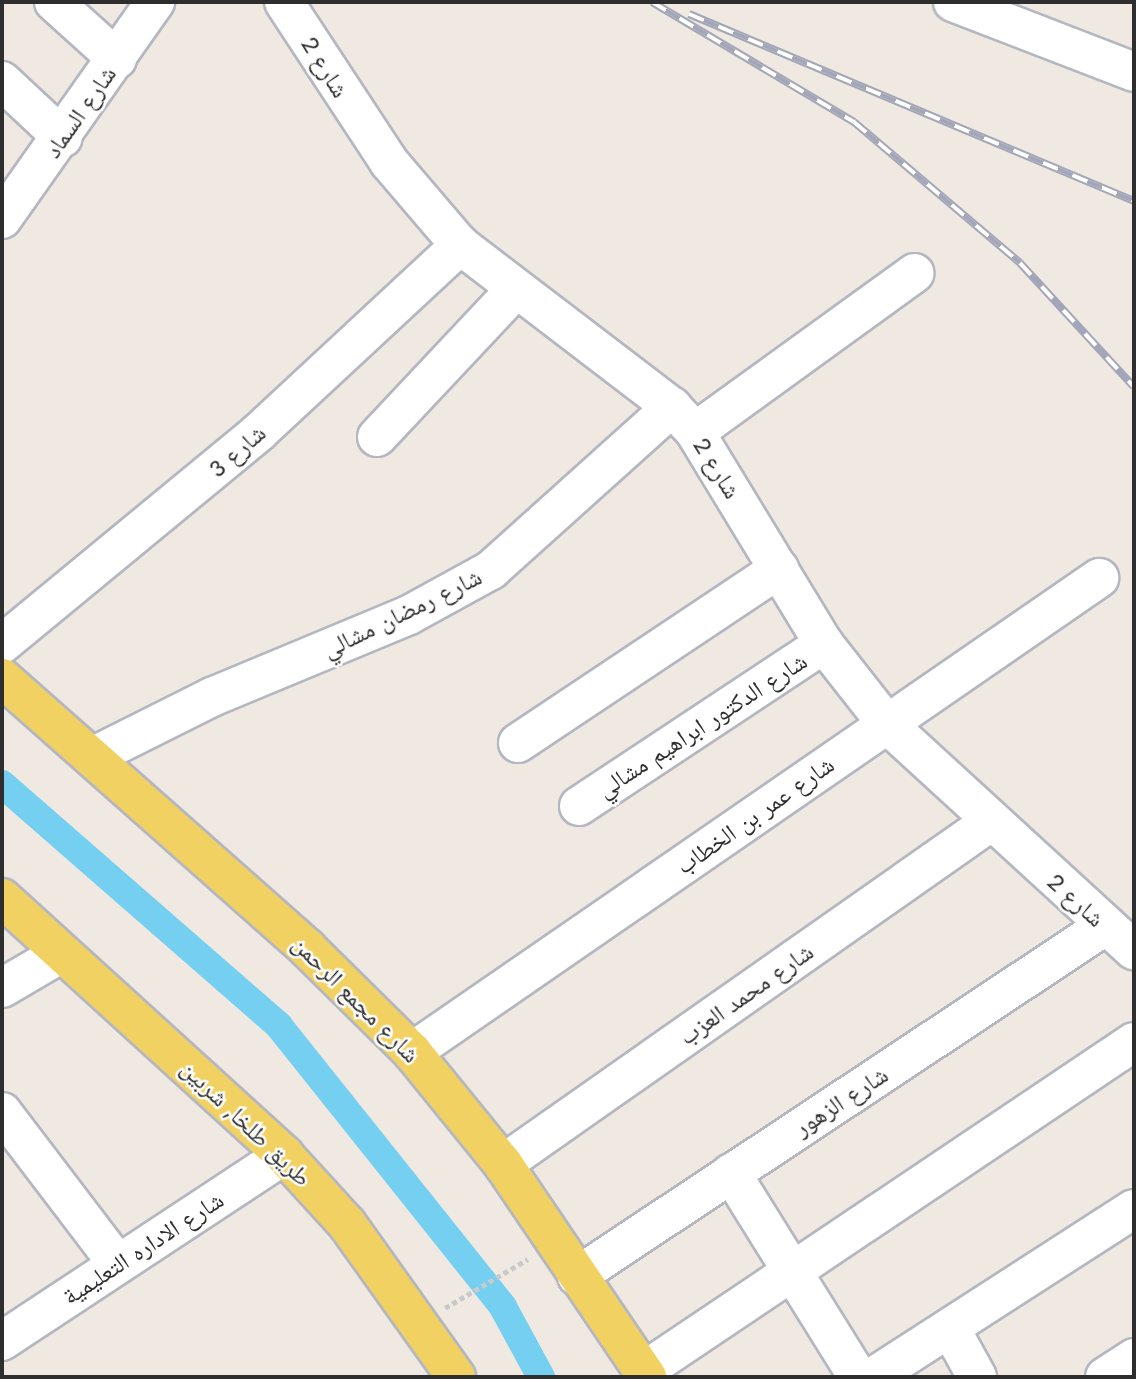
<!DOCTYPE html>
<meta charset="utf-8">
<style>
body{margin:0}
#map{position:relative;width:1136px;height:1379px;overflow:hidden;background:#efe9e1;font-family:Jost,"Noto Naskh Arabic",sans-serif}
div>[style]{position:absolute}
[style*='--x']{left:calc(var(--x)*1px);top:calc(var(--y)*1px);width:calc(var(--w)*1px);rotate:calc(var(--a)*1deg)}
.canal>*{height:28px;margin:-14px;padding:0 14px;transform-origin:14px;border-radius:14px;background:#75cff0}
.path>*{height:4.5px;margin-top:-2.25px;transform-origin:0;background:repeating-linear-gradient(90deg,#c9c9c9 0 5px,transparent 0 8.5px)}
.roads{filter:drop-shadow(2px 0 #b4b7c1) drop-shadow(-2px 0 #b4b7c1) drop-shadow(0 2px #b4b7c1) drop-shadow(0 -2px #b4b7c1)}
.minor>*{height:38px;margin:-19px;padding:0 19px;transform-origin:19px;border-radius:19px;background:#fff}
.major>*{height:38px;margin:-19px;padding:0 19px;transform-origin:19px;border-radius:19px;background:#f2d163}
.rail>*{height:8px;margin-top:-4px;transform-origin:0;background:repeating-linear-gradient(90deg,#fff 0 16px,#a3a6b8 0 32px);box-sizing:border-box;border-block:2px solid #a3a6b8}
span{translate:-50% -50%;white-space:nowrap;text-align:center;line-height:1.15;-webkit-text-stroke:5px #fff;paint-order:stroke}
.street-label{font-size:24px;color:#2e2e2e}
.frame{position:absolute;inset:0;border:4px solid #2e2e2e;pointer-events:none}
</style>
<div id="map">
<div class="canal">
<i style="--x:2;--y:784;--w:368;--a:41.1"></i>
<i style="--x:279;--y:1026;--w:359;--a:51.4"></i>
<i style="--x:503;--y:1307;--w:80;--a:61.5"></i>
</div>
<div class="path">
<i style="--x:445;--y:1308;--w:96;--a:-30.6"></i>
</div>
<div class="roads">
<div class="minor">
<i style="--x:54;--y:2;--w:85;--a:42.1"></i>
<i style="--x:284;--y:2;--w:191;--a:56.7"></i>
<i style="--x:389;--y:162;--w:109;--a:49.5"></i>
<i style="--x:460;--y:245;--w:267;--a:37.4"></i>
<i style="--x:672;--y:407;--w:34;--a:47"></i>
<i style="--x:695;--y:432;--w:248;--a:58.7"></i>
<i style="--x:824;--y:644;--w:102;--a:51.8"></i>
<i style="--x:887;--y:724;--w:335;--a:42.5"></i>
<i style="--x:953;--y:2;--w:194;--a:21.1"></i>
<i style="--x:2;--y:81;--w:83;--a:43.1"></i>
<i style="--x:2;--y:219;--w:266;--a:-54.8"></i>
<i style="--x:695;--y:432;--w:271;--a:-35.9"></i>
<i style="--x:377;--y:437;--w:203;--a:-46.8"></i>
<i style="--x:2;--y:644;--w:333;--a:-39.5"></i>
<i style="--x:259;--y:432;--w:275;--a:-42.9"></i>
<i style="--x:518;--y:743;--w:314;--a:-33.7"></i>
<i style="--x:92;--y:757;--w:134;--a:-26.6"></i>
<i style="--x:212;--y:697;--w:213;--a:-22.6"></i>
<i style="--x:409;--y:615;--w:94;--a:-28.8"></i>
<i style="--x:491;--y:570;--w:244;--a:-42"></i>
<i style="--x:579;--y:806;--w:294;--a:-33.5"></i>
<i style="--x:2;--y:988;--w:69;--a:-30.3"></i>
<i style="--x:412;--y:1052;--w:835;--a:-34.6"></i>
<i style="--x:2;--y:1112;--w:191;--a:52.7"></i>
<i style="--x:503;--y:1164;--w:594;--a:-35.06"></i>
<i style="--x:731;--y:1173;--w:240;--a:58.1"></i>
<i style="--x:577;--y:1276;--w:633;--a:-33.54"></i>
<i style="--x:950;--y:1328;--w:56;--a:61.1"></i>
<i style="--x:2;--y:1341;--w:338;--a:-33.4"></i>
<i style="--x:644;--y:1371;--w:590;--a:-33.88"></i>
<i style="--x:873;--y:1377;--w:310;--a:-32.8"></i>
<i style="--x:1105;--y:1377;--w:35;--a:-33"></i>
</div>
<div class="major">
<i style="--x:2;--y:678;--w:409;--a:41.5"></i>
<i style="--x:308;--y:949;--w:146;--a:44.7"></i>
<i style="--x:412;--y:1052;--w:144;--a:50.9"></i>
<i style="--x:503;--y:1164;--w:257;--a:55.9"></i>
<i style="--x:2;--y:898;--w:382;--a:42.3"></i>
<i style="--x:284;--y:1155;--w:93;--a:47.6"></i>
<i style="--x:347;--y:1224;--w:188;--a:54.5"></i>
</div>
</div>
<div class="rail">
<i style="--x:652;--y:2;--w:235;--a:30.7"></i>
<i style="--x:854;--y:122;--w:218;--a:40.3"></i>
<i style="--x:1020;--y:263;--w:168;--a:47.4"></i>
<i style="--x:689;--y:14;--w:483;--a:22.8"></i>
</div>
<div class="street-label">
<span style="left:325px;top:67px;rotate:58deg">شارع 2</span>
<span style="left:80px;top:112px;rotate:-55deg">شارع السماد</span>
<span style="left:237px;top:451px;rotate:-41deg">شارع 3</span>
<span style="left:717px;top:468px;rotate:58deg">شارع 2</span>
<span style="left:402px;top:613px;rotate:-26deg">شارع رمضان مشالي</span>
<span style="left:702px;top:725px;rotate:-33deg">شارع الدكتور ابراهيم مشالي</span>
<span style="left:755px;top:815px;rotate:-35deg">شارع عمر بن الخطاب</span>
<span style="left:1076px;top:900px;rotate:42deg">شارع 2</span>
<span style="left:746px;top:994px;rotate:-35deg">شارع محمد العزب</span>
<span style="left:356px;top:999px;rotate:45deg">شارع مجمع الرحمن</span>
<span style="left:841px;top:1101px;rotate:-33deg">شارع الزهور</span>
<span style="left:246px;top:1123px;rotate:44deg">طريق طلخا, شربين</span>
<span style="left:143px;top:1248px;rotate:-33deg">شارع الاداره التعليمية</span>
</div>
<div class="frame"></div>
</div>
